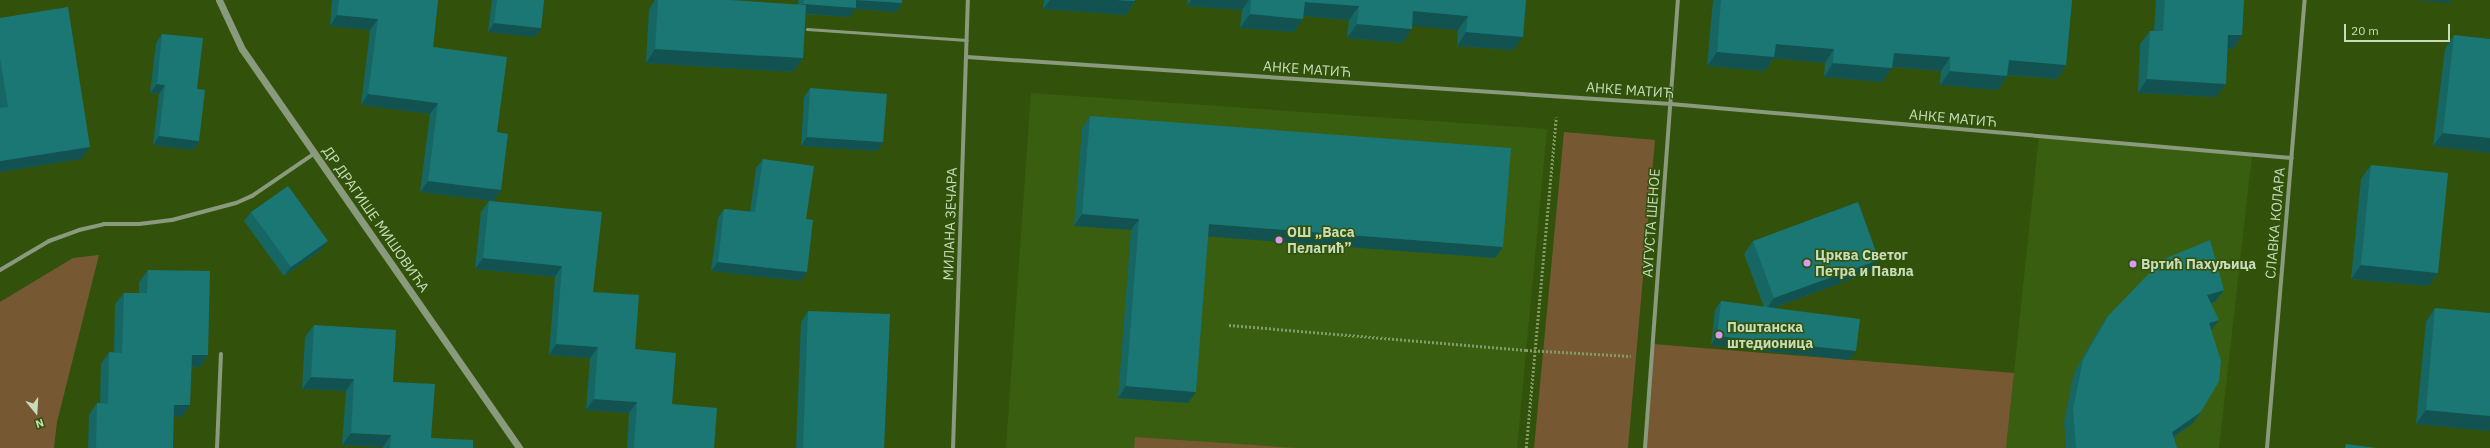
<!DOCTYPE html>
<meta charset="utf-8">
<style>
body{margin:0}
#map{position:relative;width:2490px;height:448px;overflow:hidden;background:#32520c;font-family:"IBM Plex Sans",sans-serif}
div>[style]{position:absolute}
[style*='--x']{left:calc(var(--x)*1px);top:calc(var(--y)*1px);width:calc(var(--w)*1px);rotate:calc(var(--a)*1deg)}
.built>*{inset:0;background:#3a5e0f}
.green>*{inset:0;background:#765832}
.path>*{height:2.5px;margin-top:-1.25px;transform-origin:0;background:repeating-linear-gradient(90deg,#829b68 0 2px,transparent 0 4px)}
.service>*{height:3px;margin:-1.5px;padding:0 1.5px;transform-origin:1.5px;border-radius:1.5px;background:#8a9a7d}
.minor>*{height:4px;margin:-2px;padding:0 2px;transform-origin:2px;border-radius:2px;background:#8a9a7d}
.tertiary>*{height:7px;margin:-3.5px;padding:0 3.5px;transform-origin:3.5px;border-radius:3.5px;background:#8a9a7d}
.wall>*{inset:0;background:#166664}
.shaded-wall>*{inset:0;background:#125351}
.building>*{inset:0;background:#1a7774}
.dots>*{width:11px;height:11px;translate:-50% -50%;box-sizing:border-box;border:2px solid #32520c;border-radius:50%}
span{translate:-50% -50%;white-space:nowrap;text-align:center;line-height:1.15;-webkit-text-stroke:3px #32520c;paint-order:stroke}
.street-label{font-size:14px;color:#c9dcba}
.poi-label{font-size:14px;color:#c9dcba;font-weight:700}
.left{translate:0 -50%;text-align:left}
.north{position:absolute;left:16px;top:392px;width:40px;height:40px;-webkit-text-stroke:3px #32520c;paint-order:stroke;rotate:162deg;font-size:11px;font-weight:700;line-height:16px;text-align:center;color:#c9dcba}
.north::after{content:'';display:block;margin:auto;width:14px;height:18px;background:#c9dcba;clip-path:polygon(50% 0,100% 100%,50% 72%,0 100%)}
.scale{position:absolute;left:2344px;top:24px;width:106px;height:18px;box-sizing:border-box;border:2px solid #c9dcba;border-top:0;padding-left:5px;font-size:12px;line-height:14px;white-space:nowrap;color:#c9dcba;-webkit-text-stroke:3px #32520c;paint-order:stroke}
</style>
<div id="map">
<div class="built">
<i style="clip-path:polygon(1031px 93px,1547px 129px,1517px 448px,1006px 448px)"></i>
<i style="clip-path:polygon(2039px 136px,2252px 155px,2219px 448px,2006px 448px)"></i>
</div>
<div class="green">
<i style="clip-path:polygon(1564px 132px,1655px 140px,1628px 448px,1534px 448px)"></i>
<i style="clip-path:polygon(99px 255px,57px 422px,54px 448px,0 448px,0 302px,73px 258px)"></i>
<i style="clip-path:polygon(1653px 344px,2014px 373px,2006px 448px,1645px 448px)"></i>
<i style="clip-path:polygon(1135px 437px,1297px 448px,1134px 448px)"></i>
</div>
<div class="path">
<i style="--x:1229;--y:325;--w:298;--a:4.8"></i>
<i style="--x:1526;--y:350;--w:105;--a:3.3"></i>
<i style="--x:1526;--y:448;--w:332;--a:-84.8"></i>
</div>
<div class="service">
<i style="--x:807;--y:29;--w:160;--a:3.9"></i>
</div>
<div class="minor">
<i style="--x:967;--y:57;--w:706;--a:3.82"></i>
<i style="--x:1671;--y:104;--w:623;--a:4.97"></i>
<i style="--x:0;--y:270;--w:57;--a:-30.6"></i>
<i style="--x:49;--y:241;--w:32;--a:-20"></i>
<i style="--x:79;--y:230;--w:26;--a:-13"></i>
<i style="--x:104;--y:224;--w:35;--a:0"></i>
<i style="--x:139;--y:224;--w:33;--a:-7"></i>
<i style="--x:172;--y:220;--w:66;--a:-14.9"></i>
<i style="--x:236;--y:203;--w:17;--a:-24"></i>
<i style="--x:252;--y:196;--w:76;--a:-34.3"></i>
<i style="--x:217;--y:448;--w:94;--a:-87.6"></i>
<i style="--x:953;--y:448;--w:448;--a:-88.1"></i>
<i style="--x:1645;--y:448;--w:449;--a:-85.8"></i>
<i style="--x:2267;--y:448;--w:450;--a:-85.2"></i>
</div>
<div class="tertiary">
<i style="--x:219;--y:0;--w:54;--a:64.9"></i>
<i style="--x:242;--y:49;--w:486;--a:55.2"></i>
</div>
<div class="wall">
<i style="clip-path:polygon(332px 0,438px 0,433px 47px,497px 132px,494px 201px,420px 192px,430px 114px,361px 105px,370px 30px,330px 26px)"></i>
<i style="clip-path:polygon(492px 0,544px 0,541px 28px,535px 37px,488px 32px)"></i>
<i style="clip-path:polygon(655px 0,729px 0,798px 5px,798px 0,902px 0,902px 3px,896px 12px,855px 9px,849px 17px,805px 14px,803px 58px,793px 72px,646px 63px,649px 9px)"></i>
<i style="clip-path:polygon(1044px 0,1135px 0,1135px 1px,1126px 15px,1043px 9px)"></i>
<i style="clip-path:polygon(1188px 0,1526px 0,1513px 50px,1457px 46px,1458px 30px,1412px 25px,1402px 43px,1347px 38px,1349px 20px,1304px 16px,1303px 19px,1294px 32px,1240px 28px,1242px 10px,1187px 6px)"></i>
<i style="clip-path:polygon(1713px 0,2072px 0,2066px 65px,2057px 79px,2007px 75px,1998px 90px,1940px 85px,1941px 71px,1892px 67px,1882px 82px,1824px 77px,1825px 63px,1774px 58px,1765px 71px,1707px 66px)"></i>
<i style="clip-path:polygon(2156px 0,2244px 0,2242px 35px,2233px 49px,2228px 49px,2216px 97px,2138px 93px,2140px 44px,2150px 31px,2154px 31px)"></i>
<i style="clip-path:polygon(0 18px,81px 159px,0 172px)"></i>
<i style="clip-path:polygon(162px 34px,197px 89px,199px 141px,193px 150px,153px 145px,159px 94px,150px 93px,156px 43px)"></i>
<i style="clip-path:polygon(2454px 35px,2490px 153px,2433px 146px,2445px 49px)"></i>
<i style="clip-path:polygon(810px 88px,883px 142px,877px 151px,801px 146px,804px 97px)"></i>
<i style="clip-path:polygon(1090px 116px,1495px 258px,1208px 236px,1188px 403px,1118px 398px,1131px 230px,1074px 226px,1082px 128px)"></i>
<i style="clip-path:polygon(763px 159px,806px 219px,801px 281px,711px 271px,718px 218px,724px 209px,750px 212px,756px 168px)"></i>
<i style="clip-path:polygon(2371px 165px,2438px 273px,2428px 286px,2351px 279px,2361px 179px)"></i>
<i style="clip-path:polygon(489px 201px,593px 292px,635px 349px,672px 404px,714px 448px,627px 448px,629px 413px,586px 410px,590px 358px,549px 355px,555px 277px,475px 269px,481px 212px)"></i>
<i style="clip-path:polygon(251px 212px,321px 250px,284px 276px,244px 221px)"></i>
<i style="clip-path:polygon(1753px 241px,1870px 272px,1773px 308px,1849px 360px,1711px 345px,1715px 310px,1721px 301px,1764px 307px,1744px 254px)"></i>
<i style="clip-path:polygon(148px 270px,208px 355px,200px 367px,191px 367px,182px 417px,173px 416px,173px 448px,88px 448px,89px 415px,97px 403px,100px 403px,101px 364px,109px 352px,114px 353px,115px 304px,124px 293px,139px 293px,139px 282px)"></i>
<i style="clip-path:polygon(2224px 290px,2215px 302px,2211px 304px,2211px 330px,2192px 424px,2174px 437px,2177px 448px,2066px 448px,2064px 422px,2074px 373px,2099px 329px,2108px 316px)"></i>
<i style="clip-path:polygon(2435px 308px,2490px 431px,2416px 424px,2426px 322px)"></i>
<i style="clip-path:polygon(808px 311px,884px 448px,796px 448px,801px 322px)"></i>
<i style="clip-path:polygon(314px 325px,393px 382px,431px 438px,473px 448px,383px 448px,383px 447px,342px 445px,346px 391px,302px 389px,305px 337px)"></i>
</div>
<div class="shaded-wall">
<i style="clip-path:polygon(856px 0,902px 3px,896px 12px,855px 9px,849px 17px,797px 13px,803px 4px)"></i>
<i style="clip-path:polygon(1050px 0,1116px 0,1135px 1px,1126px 15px,1043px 9px)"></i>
<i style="clip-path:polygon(1191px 0,1249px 0,1242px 10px,1187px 6px)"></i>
<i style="clip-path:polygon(2413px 0,2452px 0,2450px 3px)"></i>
<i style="clip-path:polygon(1305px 2px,1359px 6px,1349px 20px,1295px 15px)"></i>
<i style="clip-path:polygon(1413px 11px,1468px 16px,1458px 30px,1404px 25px)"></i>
<i style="clip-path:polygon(1250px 14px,1303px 19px,1294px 32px,1240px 28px)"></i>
<i style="clip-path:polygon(337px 15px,378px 19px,370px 30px,330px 26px)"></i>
<i style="clip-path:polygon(494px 23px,541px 28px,535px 37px,488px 32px)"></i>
<i style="clip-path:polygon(1357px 24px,1412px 29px,1402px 43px,1347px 38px)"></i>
<i style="clip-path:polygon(1466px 32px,1523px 37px,1513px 50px,1457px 46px)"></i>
<i style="clip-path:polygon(2228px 35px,2242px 35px,2233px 49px,2219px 49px)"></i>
<i style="clip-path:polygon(1776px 44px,1834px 49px,1825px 63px,1774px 58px,1765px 71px,1707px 66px,1717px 52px)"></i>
<i style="clip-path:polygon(655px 49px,803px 58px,793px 72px,646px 63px)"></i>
<i style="clip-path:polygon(1894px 53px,1950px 57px,1941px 71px,1884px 66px)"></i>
<i style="clip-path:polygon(2009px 60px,2066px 65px,2057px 79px,1999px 74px)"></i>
<i style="clip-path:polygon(1833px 63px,1892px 68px,1882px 82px,1824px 77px)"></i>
<i style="clip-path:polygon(1950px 71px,2007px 76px,1998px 90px,1940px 85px)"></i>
<i style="clip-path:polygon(2147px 79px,2226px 84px,2216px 97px,2138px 93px)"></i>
<i style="clip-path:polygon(157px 84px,165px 85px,159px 94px,150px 93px)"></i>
<i style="clip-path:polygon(368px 94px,438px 103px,430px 114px,361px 105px)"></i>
<i style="clip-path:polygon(2443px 133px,2490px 138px,2490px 153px,2433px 146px)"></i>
<i style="clip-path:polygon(159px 136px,199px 141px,193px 150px,153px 145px)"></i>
<i style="clip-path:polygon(807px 137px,883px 142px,877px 151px,801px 146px)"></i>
<i style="clip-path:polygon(90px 147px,81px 159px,0 172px,0 161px)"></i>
<i style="clip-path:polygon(428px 181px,501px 190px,494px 201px,420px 192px)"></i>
<i style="clip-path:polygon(1082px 214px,1139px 219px,1131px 230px,1074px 226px)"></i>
<i style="clip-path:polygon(1209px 224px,1503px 247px,1495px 258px,1201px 236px)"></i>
<i style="clip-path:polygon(328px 241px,321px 250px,284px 276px,291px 267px)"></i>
<i style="clip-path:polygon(483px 258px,562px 266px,555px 277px,475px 269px)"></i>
<i style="clip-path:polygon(1879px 260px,1870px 272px,1765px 311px,1774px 298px)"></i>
<i style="clip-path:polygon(718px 262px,807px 272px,801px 281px,711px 271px)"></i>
<i style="clip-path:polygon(2361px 265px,2438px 273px,2428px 286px,2351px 279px)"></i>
<i style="clip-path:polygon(2224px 290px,2215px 302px,2198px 308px,2207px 295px)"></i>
<i style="clip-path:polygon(2219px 320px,2210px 332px,2209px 323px)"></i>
<i style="clip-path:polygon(1717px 336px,1856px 351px,1849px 360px,1711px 345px)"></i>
<i style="clip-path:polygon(556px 344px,598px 347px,590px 358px,549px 355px)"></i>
<i style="clip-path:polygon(192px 355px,208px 355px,200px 367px,184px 366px)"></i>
<i style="clip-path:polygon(311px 377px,354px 379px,346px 391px,302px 389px)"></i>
<i style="clip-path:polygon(1126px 386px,1196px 392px,1188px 403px,1118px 398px)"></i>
<i style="clip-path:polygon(594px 399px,637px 402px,629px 413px,586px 410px)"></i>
<i style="clip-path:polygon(174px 405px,190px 405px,182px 417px,166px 416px)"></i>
<i style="clip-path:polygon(2426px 410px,2490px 416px,2490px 431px,2416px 424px)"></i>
<i style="clip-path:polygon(2201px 412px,2192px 424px,2163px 444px,2172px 432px)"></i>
<i style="clip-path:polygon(351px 433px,391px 435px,383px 447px,342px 445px)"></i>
</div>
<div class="building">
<i style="clip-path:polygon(339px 0,438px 0,433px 47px,507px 57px,497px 132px,508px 134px,501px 190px,428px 181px,438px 103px,368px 94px,378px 19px,337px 15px)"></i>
<i style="clip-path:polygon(497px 0,544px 0,541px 28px,494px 23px)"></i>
<i style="clip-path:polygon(658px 0,729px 0,806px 5px,803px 58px,655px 49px)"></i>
<i style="clip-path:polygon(804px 0,856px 0,856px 8px,803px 4px)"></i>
<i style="clip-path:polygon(857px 0,902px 0,902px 3px)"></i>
<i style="clip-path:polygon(1116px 0,1135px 0,1135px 1px)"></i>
<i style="clip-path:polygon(1251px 0,1526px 0,1523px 37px,1466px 32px,1468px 16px,1413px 11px,1412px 29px,1357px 24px,1359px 6px,1305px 2px,1303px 19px,1250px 14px)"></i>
<i style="clip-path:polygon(1721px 0,2072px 0,2066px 65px,2009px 60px,2007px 76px,1950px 71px,1950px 57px,1894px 53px,1892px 68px,1833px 63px,1834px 49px,1776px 44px,1774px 57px,1717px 52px)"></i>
<i style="clip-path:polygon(2165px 0,2244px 0,2242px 35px,2228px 35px,2226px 84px,2147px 79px,2150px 31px,2163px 31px)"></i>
<i style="clip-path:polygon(68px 7px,90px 147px,0 161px,0 108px,8px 107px,0 58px,0 18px)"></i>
<i style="clip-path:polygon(162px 34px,203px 38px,197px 89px,205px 90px,199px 141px,159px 136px,165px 85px,157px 84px)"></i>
<i style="clip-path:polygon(2454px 35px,2490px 39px,2490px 138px,2443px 133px)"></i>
<i style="clip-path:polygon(810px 88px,887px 94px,883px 142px,807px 137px)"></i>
<i style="clip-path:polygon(1090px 116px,1511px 148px,1503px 247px,1209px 224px,1196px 392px,1126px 386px,1139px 219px,1082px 214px)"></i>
<i style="clip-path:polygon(763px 159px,814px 166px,806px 219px,813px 220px,807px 272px,718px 262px,724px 209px,755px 212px)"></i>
<i style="clip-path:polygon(2371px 165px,2448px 173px,2438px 273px,2361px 265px)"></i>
<i style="clip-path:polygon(288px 186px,328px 241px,291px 267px,251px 212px)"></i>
<i style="clip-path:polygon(489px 201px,602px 212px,593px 292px,639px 295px,635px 349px,676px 353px,672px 404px,717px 408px,714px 448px,634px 448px,637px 402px,594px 399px,598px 347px,556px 344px,562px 266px,483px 258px)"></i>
<i style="clip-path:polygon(1858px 202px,1879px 260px,1774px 298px,1753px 241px)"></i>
<i style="clip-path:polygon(2210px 240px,2224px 290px,2207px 295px,2219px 320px,2209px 323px,2221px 361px,2219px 381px,2201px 412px,2172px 432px,2177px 448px,2076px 448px,2073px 409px,2083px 360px,2108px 316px,2162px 260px)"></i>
<i style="clip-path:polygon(148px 270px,210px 271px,208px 355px,192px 355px,190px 405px,174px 405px,173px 448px,96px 448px,97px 403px,108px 404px,109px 352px,122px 353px,124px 293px,147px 293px)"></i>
<i style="clip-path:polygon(1721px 301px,1860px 319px,1856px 351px,1717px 336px)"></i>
<i style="clip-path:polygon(2435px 308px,2490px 313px,2490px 416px,2426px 410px)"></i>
<i style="clip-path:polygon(808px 311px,890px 314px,884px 448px,803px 448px)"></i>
<i style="clip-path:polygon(314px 325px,396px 330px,393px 382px,435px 384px,431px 438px,473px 440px,473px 448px,390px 448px,391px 435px,351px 433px,354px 379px,311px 377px)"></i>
<i style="clip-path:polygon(2346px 444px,2377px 448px,2345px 448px)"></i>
</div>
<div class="dots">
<i style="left:1279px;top:240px;background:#d69bfa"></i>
<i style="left:1807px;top:263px;background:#d69bfa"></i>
<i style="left:2133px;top:264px;background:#d69bfa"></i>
<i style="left:1719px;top:335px;background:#d69bfa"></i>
</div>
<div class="street-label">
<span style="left:1307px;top:69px;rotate:4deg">АНКЕ МАТИЋ</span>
<span style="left:1630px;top:90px;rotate:4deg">АНКЕ МАТИЋ</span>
<span style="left:1953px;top:118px;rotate:5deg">АНКЕ МАТИЋ</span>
<span style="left:376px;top:219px;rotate:55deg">ДР ДРАГИШЕ МИШОВИЋА</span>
<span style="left:1651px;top:223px;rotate:-86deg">АУГУСТА ШЕНОЕ</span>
<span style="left:2275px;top:223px;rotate:-85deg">СЛАВКА КОЛАРА</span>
<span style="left:950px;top:224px;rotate:-88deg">МИЛАНА ЗЕЧАРА</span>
</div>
<div class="poi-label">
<span class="left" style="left:1287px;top:240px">ОШ „Васа<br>Пелагић”</span>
<span class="left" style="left:1815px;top:263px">Црква Светог<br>Петра и Павла</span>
<span class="left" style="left:2141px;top:264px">Вртић Пахуљица</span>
<span class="left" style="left:1727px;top:335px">Поштанска<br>штедионица</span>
</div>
<div class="north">N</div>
<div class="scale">20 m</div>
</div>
